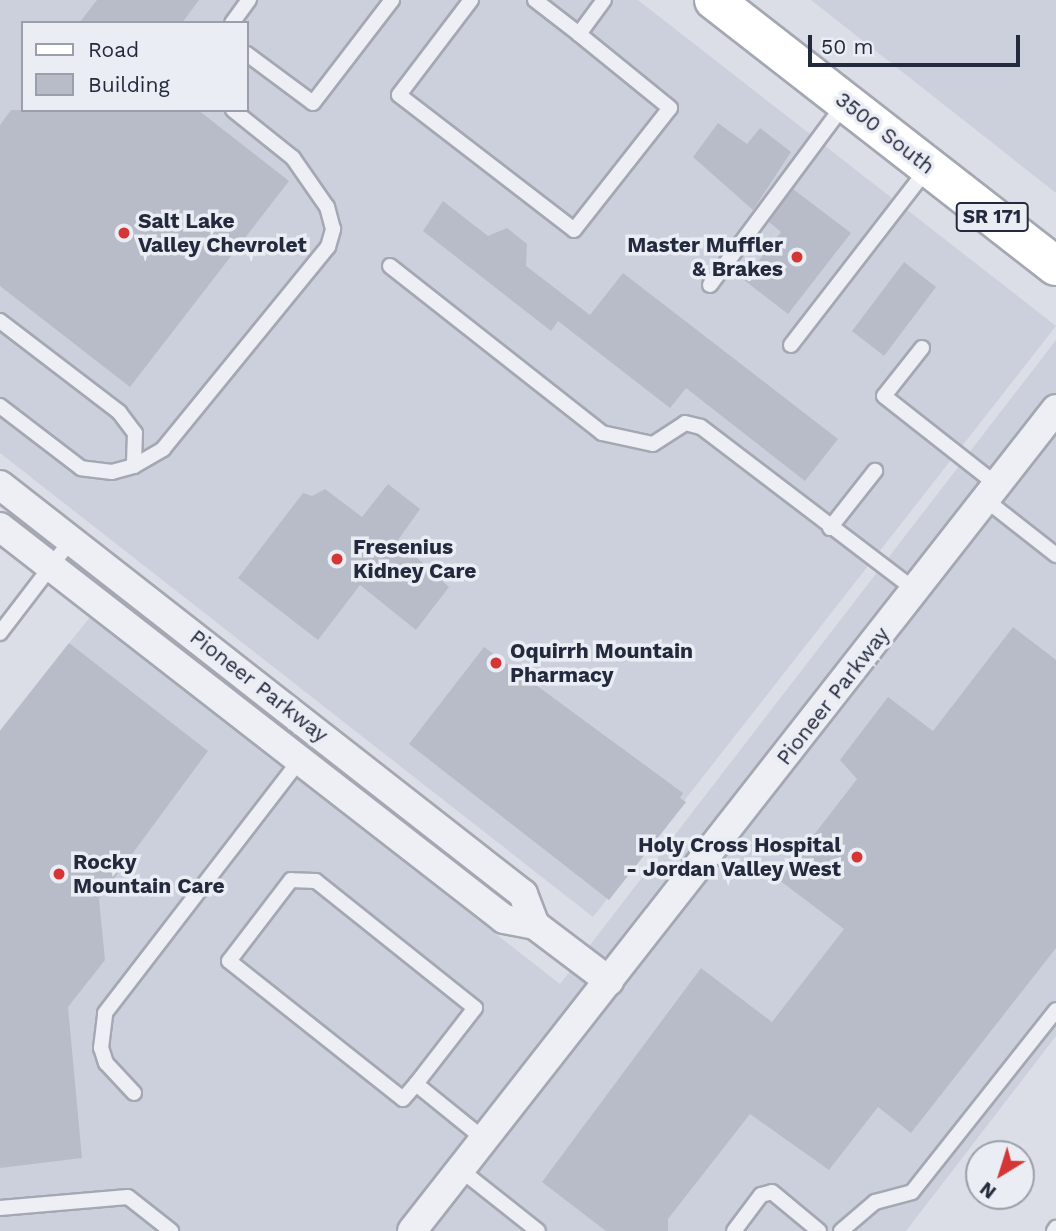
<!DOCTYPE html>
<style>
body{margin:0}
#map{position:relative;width:1056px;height:1231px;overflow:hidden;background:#dbdee6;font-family:"Work Sans",sans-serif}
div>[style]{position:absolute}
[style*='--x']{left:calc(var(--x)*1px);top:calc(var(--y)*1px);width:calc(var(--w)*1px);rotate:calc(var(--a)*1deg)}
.built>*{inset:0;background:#ccd0dc}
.building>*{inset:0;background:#b8bcc9}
.roads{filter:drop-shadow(2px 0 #a4a8b3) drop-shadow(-2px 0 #a4a8b3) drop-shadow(0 2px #a4a8b3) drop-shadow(0 -2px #a4a8b3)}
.lane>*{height:14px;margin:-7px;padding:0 7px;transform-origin:7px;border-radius:7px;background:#edeff5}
.street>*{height:28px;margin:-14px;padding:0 14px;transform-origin:14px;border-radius:14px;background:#edeff5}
.primary>*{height:38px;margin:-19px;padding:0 19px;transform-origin:19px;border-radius:19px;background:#fff}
.dots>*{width:19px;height:19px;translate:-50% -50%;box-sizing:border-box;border:4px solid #eaedf4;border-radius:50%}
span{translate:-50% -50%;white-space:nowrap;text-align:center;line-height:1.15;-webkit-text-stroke:7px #eaedf4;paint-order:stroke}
.shield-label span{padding:2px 5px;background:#eaedf4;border:2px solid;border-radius:5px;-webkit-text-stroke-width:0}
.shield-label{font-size:19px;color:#242a3d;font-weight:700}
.street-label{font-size:21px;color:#242a3d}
.poi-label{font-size:21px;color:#242a3d;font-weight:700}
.left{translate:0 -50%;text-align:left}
.right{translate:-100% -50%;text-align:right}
.legend{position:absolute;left:21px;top:21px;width:228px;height:91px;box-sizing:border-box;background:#eaedf4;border:2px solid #9b9fab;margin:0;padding:9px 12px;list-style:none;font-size:21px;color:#242a3d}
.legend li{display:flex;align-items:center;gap:14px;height:35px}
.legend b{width:35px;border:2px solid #9b9fab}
.north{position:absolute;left:965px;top:1140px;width:70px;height:70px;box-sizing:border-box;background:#eaedf4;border:2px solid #9b9fab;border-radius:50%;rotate:218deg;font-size:19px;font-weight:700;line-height:28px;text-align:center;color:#242a3d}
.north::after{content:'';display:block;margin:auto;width:24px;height:32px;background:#d63536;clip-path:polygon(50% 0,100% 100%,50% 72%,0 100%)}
.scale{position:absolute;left:808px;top:35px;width:212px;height:32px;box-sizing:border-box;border:4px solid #242a3d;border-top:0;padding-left:9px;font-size:21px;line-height:24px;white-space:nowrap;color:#242a3d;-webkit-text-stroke:5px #eaedf4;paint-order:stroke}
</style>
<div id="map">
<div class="built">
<i style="clip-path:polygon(evenodd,0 0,638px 0,1056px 326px,593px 917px,0 453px,0 0,23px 23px,247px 23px,247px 110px,23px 110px,23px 23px)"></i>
<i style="clip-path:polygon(811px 0,1056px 0,1056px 193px)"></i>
<i style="clip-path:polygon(1056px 340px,1056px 1036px,906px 1231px,0 1231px,0 730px,90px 617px,560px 984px)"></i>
</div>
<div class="building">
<i style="clip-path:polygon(97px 0,199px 0,182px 23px,79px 23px)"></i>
<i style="clip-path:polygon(11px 110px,198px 110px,289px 181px,130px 387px,0 286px,0 125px)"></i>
<i style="clip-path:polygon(718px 123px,747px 144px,760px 128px,791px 152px,753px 210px,693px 157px)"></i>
<i style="clip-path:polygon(793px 189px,851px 233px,788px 314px,744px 280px,781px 232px,769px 222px)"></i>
<i style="clip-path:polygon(443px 201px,488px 236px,507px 228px,527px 244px,526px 266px,590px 315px,623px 273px,838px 439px,805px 481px,686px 388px,670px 408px,558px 321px,551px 331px,423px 231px)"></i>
<i style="clip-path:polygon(904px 262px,936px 287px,884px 356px,852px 331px)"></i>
<i style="clip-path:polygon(388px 484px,420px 509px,398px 540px,449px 587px,416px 630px,360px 585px,318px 640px,238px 578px,303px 493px,312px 496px,325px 489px,362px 517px)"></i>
<i style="clip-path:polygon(1013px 627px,1056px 660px,1056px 948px,911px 1133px,878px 1107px,829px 1170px,750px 1114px,668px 1219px,668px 1231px,606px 1231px,542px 1182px,701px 968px,772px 1022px,844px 929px,779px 880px,857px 779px,840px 760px,888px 697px,933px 731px)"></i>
<i style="clip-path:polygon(69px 643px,208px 751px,99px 899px,105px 960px,68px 1007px,82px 1158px,0 1168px,0 731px)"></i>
<i style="clip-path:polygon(484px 647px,683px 793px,680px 798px,686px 802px,609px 900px,409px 744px)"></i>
</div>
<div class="roads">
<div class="lane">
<i style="--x:471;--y:0;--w:119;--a:127.2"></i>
<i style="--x:399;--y:95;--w:221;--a:37.6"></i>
<i style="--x:574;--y:230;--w:155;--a:-51.8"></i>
<i style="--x:670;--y:108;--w:117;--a:-140.9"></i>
<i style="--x:535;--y:0;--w:56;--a:37.7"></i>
<i style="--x:579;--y:34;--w:42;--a:-53.7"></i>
<i style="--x:232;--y:23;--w:29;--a:-54"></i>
<i style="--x:247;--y:54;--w:82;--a:36.6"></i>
<i style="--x:313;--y:103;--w:130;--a:-52.5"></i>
<i style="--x:390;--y:266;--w:270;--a:38.2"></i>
<i style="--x:602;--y:433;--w:52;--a:12.2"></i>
<i style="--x:653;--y:444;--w:38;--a:-33"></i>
<i style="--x:685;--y:423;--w:16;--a:14"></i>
<i style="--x:701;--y:427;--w:269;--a:37.3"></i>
<i style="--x:710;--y:285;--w:227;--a:-53.4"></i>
<i style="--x:0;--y:321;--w:150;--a:37.4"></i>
<i style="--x:119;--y:412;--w:26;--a:53"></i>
<i style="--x:135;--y:433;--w:33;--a:92"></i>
<i style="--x:134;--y:466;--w:23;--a:165"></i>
<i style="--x:112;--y:472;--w:31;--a:-173"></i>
<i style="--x:81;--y:468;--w:102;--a:-142.6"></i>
<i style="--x:791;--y:345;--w:224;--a:-52.3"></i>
<i style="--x:922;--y:348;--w:61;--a:128.4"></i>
<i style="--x:884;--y:396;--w:144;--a:38.2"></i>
<i style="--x:134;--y:466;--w:34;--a:-30"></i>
<i style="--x:163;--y:449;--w:261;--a:-50.8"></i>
<i style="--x:328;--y:247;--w:19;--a:-74"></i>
<i style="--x:333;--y:229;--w:23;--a:-105"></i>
<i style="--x:327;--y:207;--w:60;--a:-124.8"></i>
<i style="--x:293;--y:158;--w:77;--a:-141.3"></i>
<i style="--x:986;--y:500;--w:89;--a:38.2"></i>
<i style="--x:830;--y:528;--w:73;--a:-51.7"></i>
<i style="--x:0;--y:633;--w:117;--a:-52.6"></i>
<i style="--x:416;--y:1084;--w:96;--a:-52.2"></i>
<i style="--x:475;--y:1008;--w:203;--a:-141.4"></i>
<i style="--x:316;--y:881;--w:25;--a:-178"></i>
<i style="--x:291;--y:880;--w:102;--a:127.4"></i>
<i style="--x:229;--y:961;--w:222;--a:38.4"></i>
<i style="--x:403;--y:1099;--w:20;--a:-49"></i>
<i style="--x:416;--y:1084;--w:87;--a:39"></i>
<i style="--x:134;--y:1093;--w:41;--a:-133"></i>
<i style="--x:106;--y:1063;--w:16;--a:-108"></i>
<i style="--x:101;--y:1048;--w:35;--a:-83"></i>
<i style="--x:105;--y:1013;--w:319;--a:-52.4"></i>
<i style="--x:461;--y:1170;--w:98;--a:38.4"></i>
<i style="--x:0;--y:1208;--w:128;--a:-4.9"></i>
<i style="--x:128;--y:1197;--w:55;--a:38.3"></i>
<i style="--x:734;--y:1231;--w:45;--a:-53.1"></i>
<i style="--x:761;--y:1195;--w:11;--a:-15"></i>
<i style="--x:772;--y:1192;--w:61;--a:39.7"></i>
<i style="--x:841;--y:1231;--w:45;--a:-40.5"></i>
<i style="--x:875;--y:1202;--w:38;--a:-15"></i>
<i style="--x:912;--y:1192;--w:232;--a:-51.6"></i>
<i style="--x:1054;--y:1231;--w:4;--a:-56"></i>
</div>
<div class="street">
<i style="--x:0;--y:485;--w:664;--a:38.03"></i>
<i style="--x:523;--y:894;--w:33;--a:69"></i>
<i style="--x:0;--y:527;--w:638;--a:37.87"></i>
<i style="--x:504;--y:919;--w:32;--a:11"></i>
<i style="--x:535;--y:925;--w:93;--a:37.1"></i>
<i style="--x:412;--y:1231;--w:1044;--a:-51.92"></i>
</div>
<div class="primary">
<i style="--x:714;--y:0;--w:433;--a:37.9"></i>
</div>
</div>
<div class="dots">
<i style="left:124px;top:233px;background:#d63536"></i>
<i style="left:797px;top:257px;background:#d63536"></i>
<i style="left:337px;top:559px;background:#d63536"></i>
<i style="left:496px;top:663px;background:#d63536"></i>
<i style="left:857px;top:857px;background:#d63536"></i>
<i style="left:59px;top:874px;background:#d63536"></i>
</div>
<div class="shield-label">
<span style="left:992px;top:217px">SR 171</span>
</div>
<div class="street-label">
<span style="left:885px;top:133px;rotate:38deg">3500 South</span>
<span style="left:259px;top:686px;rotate:38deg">Pioneer Parkway</span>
<span style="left:833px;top:696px;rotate:-52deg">Pioneer Parkway</span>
</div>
<div class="poi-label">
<span class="left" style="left:138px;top:233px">Salt Lake<br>Valley Chevrolet</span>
<span class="right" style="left:783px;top:257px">Master Muffler<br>&amp; Brakes</span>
<span class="left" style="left:353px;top:559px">Fresenius<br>Kidney Care</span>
<span class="left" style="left:510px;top:663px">Oquirrh Mountain<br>Pharmacy</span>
<span class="right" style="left:841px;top:857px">Holy Cross Hospital<br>- Jordan Valley West</span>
<span class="left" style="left:73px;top:874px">Rocky<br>Mountain Care</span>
</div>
<ul class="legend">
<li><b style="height:9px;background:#fff"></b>Road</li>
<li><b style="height:19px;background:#b8bcc9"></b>Building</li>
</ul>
<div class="north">N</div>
<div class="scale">50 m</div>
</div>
